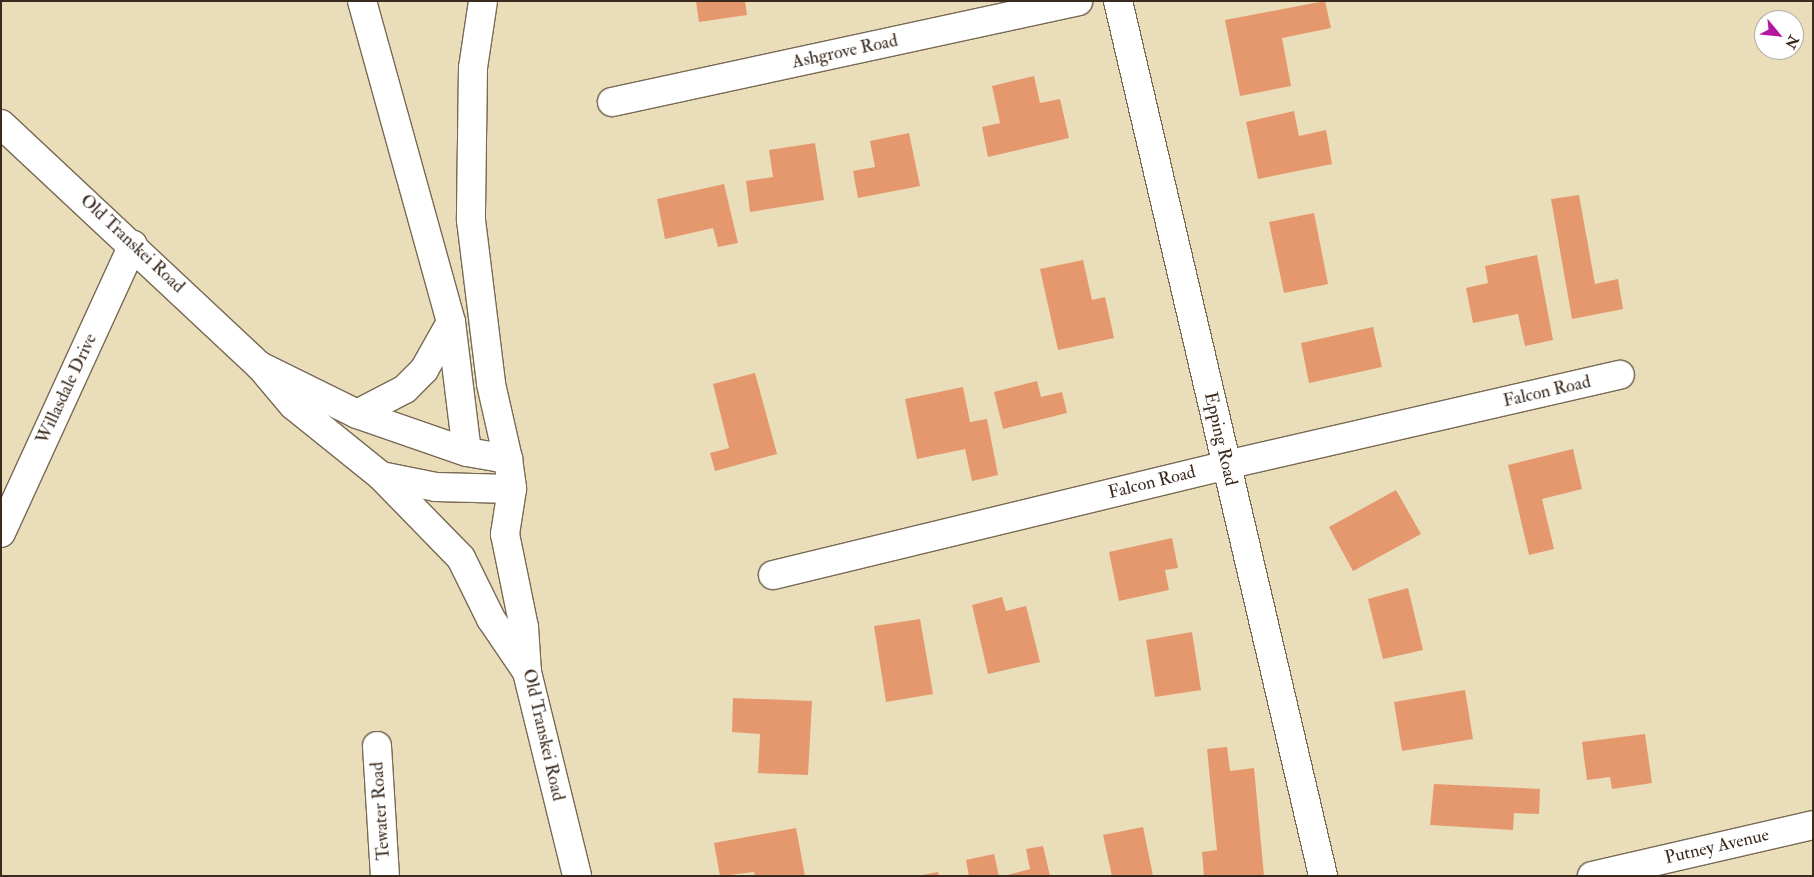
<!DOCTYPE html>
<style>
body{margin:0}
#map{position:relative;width:1814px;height:877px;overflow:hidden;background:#e9deb9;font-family:"IM FELL Double Pica",serif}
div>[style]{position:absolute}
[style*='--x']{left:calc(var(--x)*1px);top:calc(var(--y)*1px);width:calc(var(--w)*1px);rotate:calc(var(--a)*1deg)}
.building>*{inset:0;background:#e5986d}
.roads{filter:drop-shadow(1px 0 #786954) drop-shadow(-1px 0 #786954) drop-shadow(0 1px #786954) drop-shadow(0 -1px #786954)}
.minor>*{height:28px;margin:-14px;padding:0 14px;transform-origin:14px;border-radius:14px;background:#fff}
.primary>*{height:28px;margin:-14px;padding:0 14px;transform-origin:14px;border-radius:14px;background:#fff}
.trunk>*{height:28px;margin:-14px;padding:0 14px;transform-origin:14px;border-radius:14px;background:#fff}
span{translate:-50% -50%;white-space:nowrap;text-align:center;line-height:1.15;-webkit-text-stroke:5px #fff;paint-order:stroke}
.street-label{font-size:18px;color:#3b2a1e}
.frame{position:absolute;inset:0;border:2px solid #3b2a1e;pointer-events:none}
.north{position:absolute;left:1754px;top:10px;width:50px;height:50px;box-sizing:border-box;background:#fff;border:1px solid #b1aaa5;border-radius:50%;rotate:118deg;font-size:14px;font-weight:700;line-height:20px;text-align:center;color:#3b2a1e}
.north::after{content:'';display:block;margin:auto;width:18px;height:22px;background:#b5179e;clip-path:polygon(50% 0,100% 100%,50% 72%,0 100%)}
</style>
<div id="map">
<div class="building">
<i style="clip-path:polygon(696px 1px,745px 1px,747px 15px,699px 22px)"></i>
<i style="clip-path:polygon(1325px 1px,1331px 28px,1282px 38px,1291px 86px,1240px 96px,1225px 20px)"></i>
<i style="clip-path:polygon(1034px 76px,1040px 103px,1060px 99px,1069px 138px,988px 157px,982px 127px,1000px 123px,992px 86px)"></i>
<i style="clip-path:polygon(1294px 111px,1299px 136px,1326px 130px,1332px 164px,1258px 179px,1246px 122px)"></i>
<i style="clip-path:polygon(909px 133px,920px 186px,858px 198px,853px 171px,875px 167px,870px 141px)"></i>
<i style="clip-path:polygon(815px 143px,824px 200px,750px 212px,746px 181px,773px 177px,769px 150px)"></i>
<i style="clip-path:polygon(724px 184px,738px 243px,718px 247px,713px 228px,665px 239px,657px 199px)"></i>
<i style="clip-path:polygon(1579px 195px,1595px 284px,1618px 279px,1623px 309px,1572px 319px,1551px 199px)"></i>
<i style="clip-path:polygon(1314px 213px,1328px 284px,1284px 293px,1269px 222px)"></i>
<i style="clip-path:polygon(1537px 255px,1553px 340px,1525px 346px,1518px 314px,1473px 323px,1466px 288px,1488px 283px,1485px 266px)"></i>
<i style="clip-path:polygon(1083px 260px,1092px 300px,1105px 297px,1114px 338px,1058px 350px,1040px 269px)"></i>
<i style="clip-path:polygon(1373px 327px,1382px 367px,1309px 383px,1301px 343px)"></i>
<i style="clip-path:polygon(755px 373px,777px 454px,715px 471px,710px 453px,729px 448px,713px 384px)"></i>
<i style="clip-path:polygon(1037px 381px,1041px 397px,1062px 392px,1067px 413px,1003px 429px,994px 392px)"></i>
<i style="clip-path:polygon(963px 387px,970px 422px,987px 419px,998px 475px,972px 481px,965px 449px,917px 459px,905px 399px)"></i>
<i style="clip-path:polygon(1573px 449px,1582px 489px,1542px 499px,1554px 549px,1529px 555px,1508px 465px)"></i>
<i style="clip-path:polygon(1396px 490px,1421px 534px,1353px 571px,1329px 527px)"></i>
<i style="clip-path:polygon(1172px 538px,1178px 568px,1165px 570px,1169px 590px,1119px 601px,1109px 552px)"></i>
<i style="clip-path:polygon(1408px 588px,1423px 650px,1383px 659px,1368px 599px)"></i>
<i style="clip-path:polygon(1002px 597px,1006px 611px,1026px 606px,1040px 662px,988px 674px,972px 605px)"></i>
<i style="clip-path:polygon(920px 619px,933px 694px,886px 702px,874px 626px)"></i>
<i style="clip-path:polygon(1192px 632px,1201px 690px,1155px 697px,1146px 640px)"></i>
<i style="clip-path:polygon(1465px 690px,1473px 739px,1402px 751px,1394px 702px)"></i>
<i style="clip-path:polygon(733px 698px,812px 701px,808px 775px,758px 773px,760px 734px,732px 732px)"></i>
<i style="clip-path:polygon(1645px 734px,1652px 783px,1612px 789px,1610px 777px,1587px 780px,1582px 742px)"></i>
<i style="clip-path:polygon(1227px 747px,1230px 771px,1254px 768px,1264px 876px,1204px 876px,1202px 852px,1217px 850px,1207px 749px)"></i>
<i style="clip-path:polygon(1434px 784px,1540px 789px,1539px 814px,1514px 813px,1513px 830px,1430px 825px)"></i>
<i style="clip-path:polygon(1143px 827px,1153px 876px,1112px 876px,1103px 835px)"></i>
<i style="clip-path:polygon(796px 828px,805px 876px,755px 876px,754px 872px,720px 876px,714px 843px)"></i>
<i style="clip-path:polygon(1043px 846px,1050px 876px,1004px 876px,1030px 869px,1026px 849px)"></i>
<i style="clip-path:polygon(994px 854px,999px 876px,969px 876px,966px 860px)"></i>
<i style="clip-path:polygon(938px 872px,939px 876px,922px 876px,922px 875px)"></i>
</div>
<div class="roads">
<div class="minor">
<i style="--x:1118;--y:1;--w:899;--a:76.81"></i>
<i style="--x:612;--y:102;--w:477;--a:-12.2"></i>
<i style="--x:1;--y:533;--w:317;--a:-65.4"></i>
<i style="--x:773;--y:575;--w:466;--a:-13.6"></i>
<i style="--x:1226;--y:465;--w:404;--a:-12.9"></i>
<i style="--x:377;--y:746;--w:130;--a:86.5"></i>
<i style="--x:1592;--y:876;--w:227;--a:-13"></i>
</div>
<div class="primary">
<i style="--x:1;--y:124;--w:354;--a:43.1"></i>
<i style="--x:260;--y:366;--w:51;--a:49.8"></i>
<i style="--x:293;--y:405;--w:113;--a:38.9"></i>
<i style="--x:381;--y:476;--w:56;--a:11.3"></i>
<i style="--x:436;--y:487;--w:76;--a:1.5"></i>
<i style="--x:260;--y:366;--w:108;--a:26.3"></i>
<i style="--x:357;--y:414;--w:116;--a:19.1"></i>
<i style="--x:467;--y:452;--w:42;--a:9.7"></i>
<i style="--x:508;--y:459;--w:30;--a:82"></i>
<i style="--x:512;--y:489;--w:46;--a:98.8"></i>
<i style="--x:505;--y:534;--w:95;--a:78.5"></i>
<i style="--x:524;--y:627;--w:45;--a:86.2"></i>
<i style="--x:527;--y:672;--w:210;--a:76.2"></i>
<i style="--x:382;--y:477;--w:113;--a:45.7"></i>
<i style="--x:461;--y:558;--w:68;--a:63.8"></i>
<i style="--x:491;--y:619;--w:64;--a:55.8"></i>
</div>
<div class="trunk">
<i style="--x:362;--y:1;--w:333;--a:74.5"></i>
<i style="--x:451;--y:322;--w:131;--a:83"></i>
<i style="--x:483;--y:1;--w:68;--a:98.5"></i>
<i style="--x:473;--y:68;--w:152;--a:90.8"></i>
<i style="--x:471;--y:220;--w:165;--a:83"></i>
<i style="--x:491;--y:384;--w:77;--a:77.2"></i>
<i style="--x:357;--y:414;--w:54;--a:-27.5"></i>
<i style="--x:405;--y:389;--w:27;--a:-45"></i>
<i style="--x:424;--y:370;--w:55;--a:-60.6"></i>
</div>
</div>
<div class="street-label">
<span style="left:845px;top:52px;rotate:-12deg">Ashgrove Road</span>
<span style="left:132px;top:244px;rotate:43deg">Old Transkei Road</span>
<span style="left:67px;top:389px;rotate:-65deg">Willasdale Drive</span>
<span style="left:1547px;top:392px;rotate:-13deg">Falcon Road</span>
<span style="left:1220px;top:439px;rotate:77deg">Epping Road</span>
<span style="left:1152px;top:483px;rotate:-14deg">Falcon Road</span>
<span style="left:543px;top:735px;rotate:77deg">Old Transkei Road</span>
<span style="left:381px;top:811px;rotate:-94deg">Tewater Road</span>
<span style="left:1717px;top:847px;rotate:-13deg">Putney Avenue</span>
</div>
<div class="frame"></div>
<div class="north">N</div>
</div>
